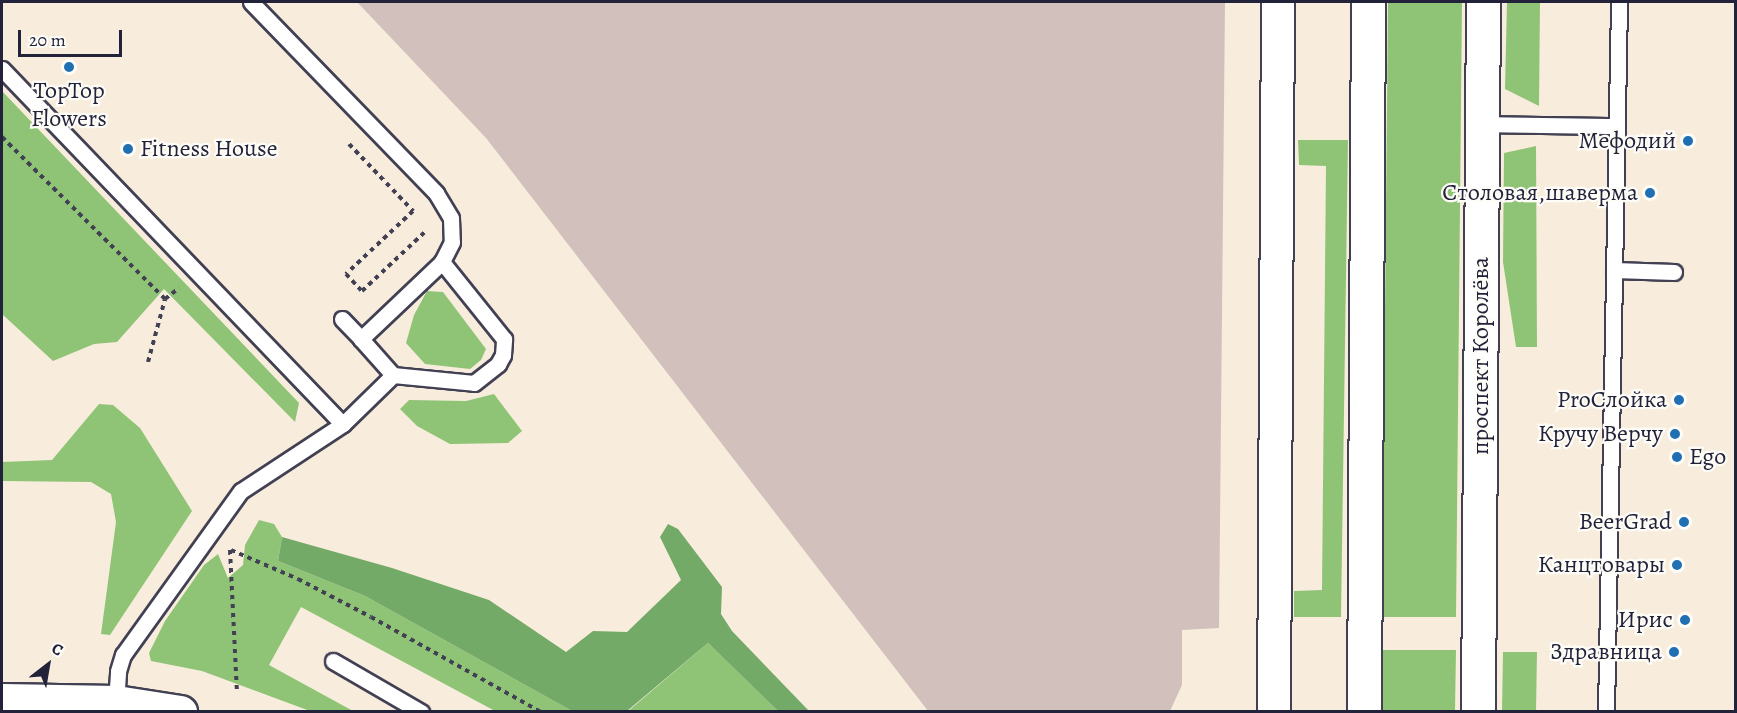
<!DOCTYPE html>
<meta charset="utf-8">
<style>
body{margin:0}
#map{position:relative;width:1737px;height:713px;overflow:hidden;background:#f8eddc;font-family:Alegreya,serif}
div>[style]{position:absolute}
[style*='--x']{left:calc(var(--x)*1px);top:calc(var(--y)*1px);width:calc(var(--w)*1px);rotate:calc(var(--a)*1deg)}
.industrial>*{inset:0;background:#d1c0bc}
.green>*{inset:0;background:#8fc476}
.forest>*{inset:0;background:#73aa67}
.path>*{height:4px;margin-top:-2px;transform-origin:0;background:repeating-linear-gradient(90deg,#424053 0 4.5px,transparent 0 9px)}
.roads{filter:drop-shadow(2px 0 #424053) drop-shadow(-2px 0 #424053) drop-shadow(0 2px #424053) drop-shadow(0 -2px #424053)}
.lane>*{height:15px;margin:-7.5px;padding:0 7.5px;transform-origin:7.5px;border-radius:7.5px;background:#fff}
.street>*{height:32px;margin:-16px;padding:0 16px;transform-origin:16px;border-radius:16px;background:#fff}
.secondary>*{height:33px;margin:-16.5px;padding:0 16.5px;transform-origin:16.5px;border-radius:16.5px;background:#fff}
.dots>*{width:16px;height:16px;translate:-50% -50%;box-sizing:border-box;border:3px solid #fdfcf7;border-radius:50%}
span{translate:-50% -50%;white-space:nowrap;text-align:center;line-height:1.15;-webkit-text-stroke:4.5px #fdfcf7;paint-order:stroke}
.poi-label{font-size:24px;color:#22223b}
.right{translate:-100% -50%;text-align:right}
.left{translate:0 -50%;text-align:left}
.street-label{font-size:24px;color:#22223b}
.frame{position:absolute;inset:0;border:3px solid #22223b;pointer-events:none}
.north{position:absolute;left:18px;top:635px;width:60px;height:60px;-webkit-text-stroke:4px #fdfcf7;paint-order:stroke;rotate:31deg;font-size:16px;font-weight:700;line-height:24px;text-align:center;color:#22223b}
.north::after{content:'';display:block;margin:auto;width:21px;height:27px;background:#22223b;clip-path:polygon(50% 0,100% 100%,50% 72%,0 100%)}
.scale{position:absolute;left:18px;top:30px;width:104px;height:27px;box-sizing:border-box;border:3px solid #22223b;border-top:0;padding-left:8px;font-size:18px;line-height:21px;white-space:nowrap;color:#22223b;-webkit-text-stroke:4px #fdfcf7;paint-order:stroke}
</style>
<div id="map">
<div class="industrial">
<i style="clip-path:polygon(357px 2px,1225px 2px,1219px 628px,1182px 630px,1182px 685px,1170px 711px,928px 711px,486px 138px)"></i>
</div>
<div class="green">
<i style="clip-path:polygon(1388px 2px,1462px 2px,1456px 617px,1382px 617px)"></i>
<i style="clip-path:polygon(1507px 2px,1540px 2px,1539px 106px,1505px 89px)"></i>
<i style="clip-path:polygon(2px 91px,299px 403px,295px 422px,164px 289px,117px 342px,94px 344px,53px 361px,2px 314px)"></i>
<i style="clip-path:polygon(1298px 140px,1348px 140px,1341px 617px,1294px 617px,1294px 591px,1322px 590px,1326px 166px,1299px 165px)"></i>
<i style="clip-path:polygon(1536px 146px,1537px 347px,1516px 347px,1503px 262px,1504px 153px)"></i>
<i style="clip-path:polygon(427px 291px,443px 292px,486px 349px,481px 360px,470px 369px,425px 364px,406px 343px,414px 315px)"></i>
<i style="clip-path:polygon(494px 394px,522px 431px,508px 443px,450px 444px,417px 426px,400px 409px,409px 400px,466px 401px)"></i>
<i style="clip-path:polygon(99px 404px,113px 405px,140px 428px,192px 511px,110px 635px,101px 634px,116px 522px,111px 494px,91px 482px,2px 481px,2px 462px,52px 460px)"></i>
<i style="clip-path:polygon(259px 520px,274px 524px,282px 537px,278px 561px,365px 596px,572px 711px,495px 711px,301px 607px,269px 665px,353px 711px,310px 711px,202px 671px,151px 661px,149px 653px,165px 621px,204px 565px,218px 554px,228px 578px,243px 565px,245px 545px)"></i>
<i style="clip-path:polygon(708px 643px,778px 711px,627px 712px)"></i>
<i style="clip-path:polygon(1382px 650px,1456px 650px,1455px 711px,1381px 711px)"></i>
<i style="clip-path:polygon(1503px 652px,1537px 652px,1536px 711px,1502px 711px)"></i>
</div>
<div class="forest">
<i style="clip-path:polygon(668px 524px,678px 529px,722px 587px,721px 614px,732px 631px,809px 711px,778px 711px,708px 643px,627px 711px,572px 711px,365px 596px,278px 561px,282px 537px,392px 568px,489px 600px,566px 652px,593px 631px,627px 632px,681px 580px,660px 537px)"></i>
</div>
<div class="path">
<i style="--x:2;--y:137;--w:230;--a:44.8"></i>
<i style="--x:165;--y:299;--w:18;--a:-38"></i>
<i style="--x:349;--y:144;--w:93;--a:46.3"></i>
<i style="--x:413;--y:211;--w:92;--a:136.8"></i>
<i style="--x:346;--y:274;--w:23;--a:47"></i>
<i style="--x:362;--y:291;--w:88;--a:-43.2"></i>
<i style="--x:148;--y:362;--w:65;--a:-74.9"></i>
<i style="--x:230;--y:550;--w:144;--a:87.2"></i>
<i style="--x:231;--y:550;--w:73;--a:23.4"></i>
<i style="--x:298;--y:579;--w:82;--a:27.5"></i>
<i style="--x:371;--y:617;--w:195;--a:29.2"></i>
</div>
<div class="roads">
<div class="lane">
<i style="--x:251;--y:2;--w:266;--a:45.9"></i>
<i style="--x:436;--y:193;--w:29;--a:59"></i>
<i style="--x:451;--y:218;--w:24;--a:88"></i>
<i style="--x:452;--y:242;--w:22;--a:117"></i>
<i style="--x:442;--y:262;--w:112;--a:136.5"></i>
<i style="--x:361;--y:339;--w:48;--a:48.4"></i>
<i style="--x:2;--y:69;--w:492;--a:46.2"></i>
<i style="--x:1483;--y:124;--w:134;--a:0.9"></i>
<i style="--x:1614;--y:270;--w:60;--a:1.9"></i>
<i style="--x:342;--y:319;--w:28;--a:46"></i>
<i style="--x:333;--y:661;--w:102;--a:30.1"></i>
<i style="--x:116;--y:702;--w:31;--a:-86"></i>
<i style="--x:118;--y:671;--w:17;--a:-73"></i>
<i style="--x:123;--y:655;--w:202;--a:-54.3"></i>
<i style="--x:241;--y:491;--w:122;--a:-33.3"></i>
<i style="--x:343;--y:424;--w:70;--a:-44.4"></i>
<i style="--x:393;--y:375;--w:81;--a:5.6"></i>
<i style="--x:474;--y:383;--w:31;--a:-38"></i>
<i style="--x:498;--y:364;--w:10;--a:-61"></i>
<i style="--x:503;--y:355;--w:16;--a:-86"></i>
<i style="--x:504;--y:339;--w:99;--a:-128.8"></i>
<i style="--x:1606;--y:712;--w:710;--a:-88.95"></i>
</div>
<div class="street">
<i style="--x:1274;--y:712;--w:710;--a:-89.68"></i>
</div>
<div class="secondary">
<i style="--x:2;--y:700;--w:114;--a:1"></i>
<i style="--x:116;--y:702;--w:65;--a:8.9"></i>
<i style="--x:1364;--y:712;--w:710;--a:-89.68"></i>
<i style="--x:1478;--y:712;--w:710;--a:-89.6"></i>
</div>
</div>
<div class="dots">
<i style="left:69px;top:67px;background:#1f6fb2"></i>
<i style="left:1688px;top:141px;background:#1f6fb2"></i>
<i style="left:128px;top:149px;background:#1f6fb2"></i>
<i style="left:1650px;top:193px;background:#1f6fb2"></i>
<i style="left:1679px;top:400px;background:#1f6fb2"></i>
<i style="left:1675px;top:434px;background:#1f6fb2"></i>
<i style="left:1677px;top:457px;background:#1f6fb2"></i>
<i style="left:1684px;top:522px;background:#1f6fb2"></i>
<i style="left:1677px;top:565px;background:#1f6fb2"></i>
<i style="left:1685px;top:620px;background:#1f6fb2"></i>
<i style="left:1674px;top:652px;background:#1f6fb2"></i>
</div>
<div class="poi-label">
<span style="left:69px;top:105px">TopTop<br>Flowers</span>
<span class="right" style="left:1676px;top:141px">Мефодий</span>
<span class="left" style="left:140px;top:149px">Fitness House</span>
<span class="right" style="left:1638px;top:193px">Столовая,шаверма</span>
<span class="right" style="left:1667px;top:400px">ProСлойка</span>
<span class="right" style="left:1663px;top:434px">Кручу Верчу</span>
<span class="left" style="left:1689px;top:457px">Ego</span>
<span class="right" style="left:1672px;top:522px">BeerGrad</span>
<span class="right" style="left:1665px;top:565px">Канцтовары</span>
<span class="right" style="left:1673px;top:620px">Ирис</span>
<span class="right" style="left:1662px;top:652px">Здравница</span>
</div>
<div class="street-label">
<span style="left:1481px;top:356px;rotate:-90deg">проспект Королёва</span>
</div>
<div class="frame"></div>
<div class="north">С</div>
<div class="scale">20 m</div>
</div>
